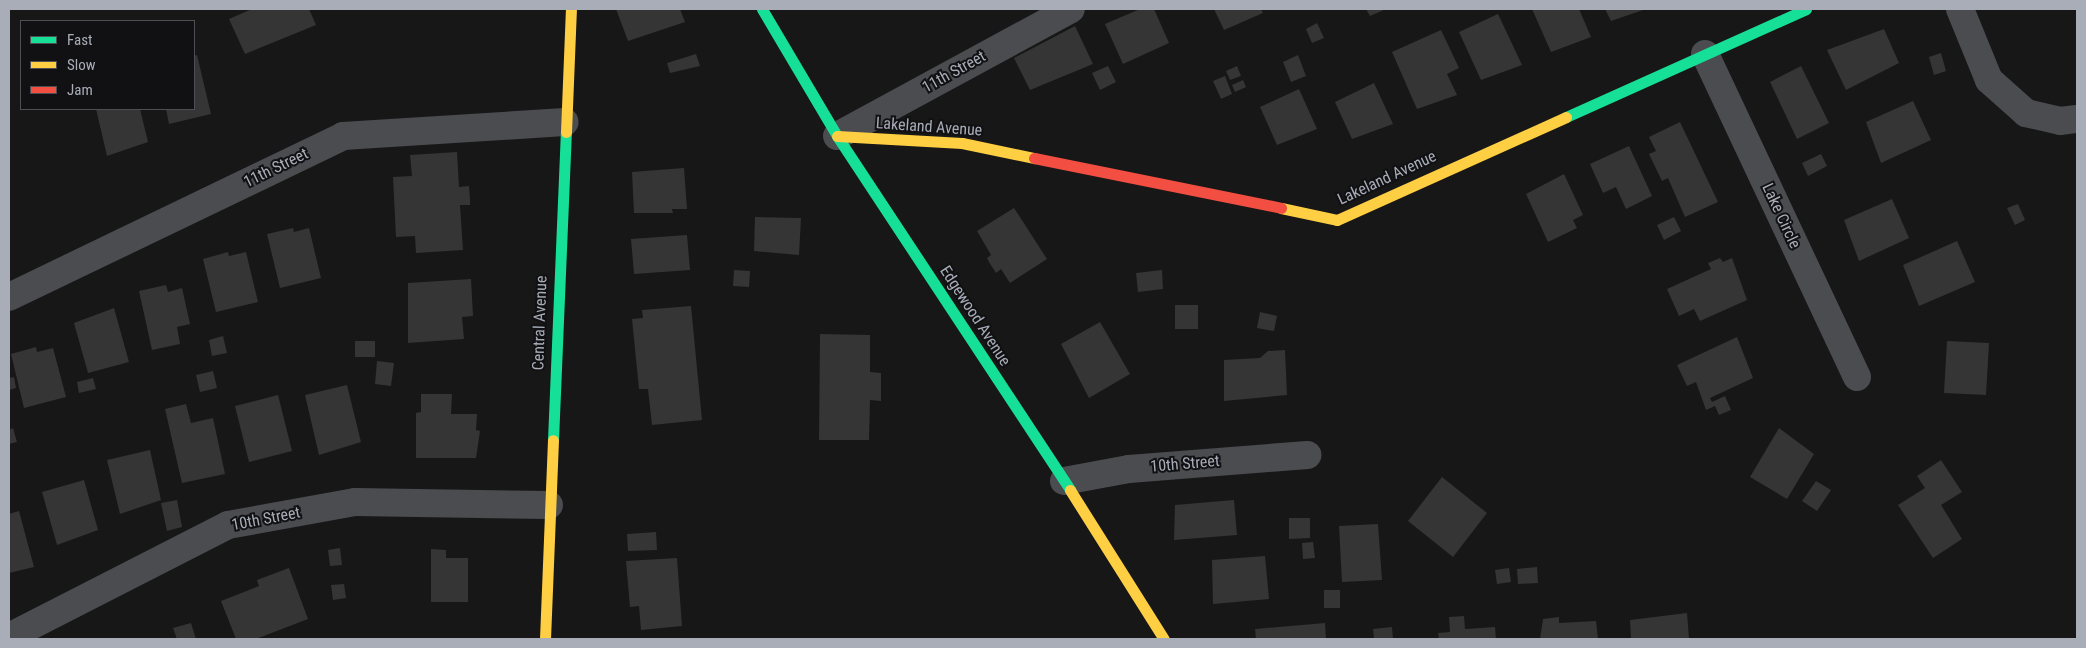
<!DOCTYPE html>
<style>
body{margin:0}
#map{position:relative;width:2086px;height:648px;overflow:hidden;background:#171717;font-family:"Roboto Condensed",sans-serif}
div>[style]{position:absolute}
[style*='--x']{left:calc(var(--x)*1px);top:calc(var(--y)*1px);width:calc(var(--w)*1px);rotate:calc(var(--a)*1deg)}
.building>*{inset:0;background:#353536}
.street>*{height:28px;margin:-14px;padding:0 14px;transform-origin:14px;border-radius:14px;background:#4b4c50}
.fast>*{height:11px;margin:-5.5px;padding:0 5.5px;transform-origin:5.5px;border-radius:5.5px;background:#16e098}
.slow>*{height:11px;margin:-5.5px;padding:0 5.5px;transform-origin:5.5px;border-radius:5.5px;background:#ffcf43}
.jam>*{height:11px;margin:-5.5px;padding:0 5.5px;transform-origin:5.5px;border-radius:5.5px;background:#f24e42}
span{translate:-50% -50%;white-space:nowrap;text-align:center;line-height:1.15;-webkit-text-stroke:4px #111113;paint-order:stroke}
.street-label{font-size:16px;color:#a8adb8}
.frame{position:absolute;inset:0;border:10px solid #a8adb8;pointer-events:none}
.legend{position:absolute;left:20px;top:20px;width:175px;height:90px;box-sizing:border-box;background:#111113;border:1px solid #4d4f55;margin:0;padding:6px 9px;list-style:none;font-size:15px;color:#a8adb8}
.legend li{display:flex;align-items:center;gap:10px;height:25px}
.legend b{width:25px;border:1px solid #4d4f55}
</style>
<div id="map">
<div class="building">
<i style="clip-path:polygon(252px 9px,309px 9px,316px 25px,245px 54px,229px 19px)"></i>
<i style="clip-path:polygon(616px 9px,680px 9px,685px 22px,628px 41px)"></i>
<i style="clip-path:polygon(1140px 9px,1154px 9px,1169px 43px,1123px 64px,1105px 24px)"></i>
<i style="clip-path:polygon(1214px 9px,1261px 9px,1263px 13px,1224px 30px)"></i>
<i style="clip-path:polygon(1366px 9px,1386px 9px,1370px 16px)"></i>
<i style="clip-path:polygon(1532px 9px,1579px 9px,1591px 37px,1551px 52px)"></i>
<i style="clip-path:polygon(1605px 9px,1646px 9px,1611px 21px)"></i>
<i style="clip-path:polygon(1498px 14px,1522px 65px,1481px 80px,1459px 32px)"></i>
<i style="clip-path:polygon(1317px 23px,1324px 38px,1312px 43px,1306px 29px)"></i>
<i style="clip-path:polygon(1075px 26px,1093px 64px,1030px 90px,1014px 58px)"></i>
<i style="clip-path:polygon(1884px 29px,1899px 63px,1846px 90px,1827px 50px)"></i>
<i style="clip-path:polygon(1441px 30px,1459px 68px,1447px 74px,1457px 95px,1417px 109px,1392px 52px)"></i>
<i style="clip-path:polygon(1941px 53px,1946px 71px,1934px 75px,1929px 57px)"></i>
<i style="clip-path:polygon(696px 54px,700px 66px,670px 73px,667px 63px)"></i>
<i style="clip-path:polygon(197px 55px,211px 114px,169px 124px,166px 109px,194px 109px,194px 56px)"></i>
<i style="clip-path:polygon(1298px 55px,1306px 76px,1291px 82px,1283px 62px)"></i>
<i style="clip-path:polygon(1108px 66px,1116px 82px,1100px 90px,1092px 73px)"></i>
<i style="clip-path:polygon(1237px 66px,1241px 76px,1230px 80px,1226px 71px)"></i>
<i style="clip-path:polygon(1801px 66px,1829px 123px,1797px 139px,1770px 82px)"></i>
<i style="clip-path:polygon(1225px 76px,1232px 94px,1221px 99px,1213px 81px)"></i>
<i style="clip-path:polygon(1243px 80px,1246px 87px,1235px 92px,1232px 85px)"></i>
<i style="clip-path:polygon(1374px 83px,1393px 124px,1352px 139px,1335px 102px)"></i>
<i style="clip-path:polygon(1299px 89px,1317px 129px,1277px 145px,1260px 107px)"></i>
<i style="clip-path:polygon(1913px 101px,1931px 140px,1881px 163px,1866px 122px)"></i>
<i style="clip-path:polygon(96px 109px,140px 109px,148px 142px,107px 156px)"></i>
<i style="clip-path:polygon(1680px 122px,1718px 202px,1685px 217px,1668px 178px,1662px 181px,1649px 154px,1656px 151px,1649px 137px)"></i>
<i style="clip-path:polygon(1629px 146px,1652px 196px,1626px 209px,1616px 187px,1603px 193px,1590px 164px)"></i>
<i style="clip-path:polygon(457px 152px,459px 187px,469px 186px,470px 199px,470px 205px,460px 205px,463px 250px,416px 253px,415px 236px,396px 237px,393px 177px,412px 176px,410px 155px)"></i>
<i style="clip-path:polygon(1821px 154px,1827px 166px,1808px 176px,1802px 163px)"></i>
<i style="clip-path:polygon(684px 168px,687px 209px,672px 209px,673px 213px,634px 213px,632px 172px)"></i>
<i style="clip-path:polygon(1564px 174px,1583px 215px,1573px 220px,1577px 228px,1548px 242px,1526px 194px)"></i>
<i style="clip-path:polygon(1892px 199px,1909px 238px,1859px 261px,1844px 220px)"></i>
<i style="clip-path:polygon(2018px 204px,2025px 220px,2015px 225px,2007px 208px)"></i>
<i style="clip-path:polygon(1014px 208px,1047px 259px,1010px 283px,1001px 269px,996px 273px,989px 262px,987px 258px,991px 255px,977px 231px)"></i>
<i style="clip-path:polygon(755px 217px,801px 218px,799px 255px,754px 251px)"></i>
<i style="clip-path:polygon(1674px 217px,1681px 231px,1664px 240px,1657px 225px)"></i>
<i style="clip-path:polygon(293px 228px,294px 232px,309px 228px,321px 278px,280px 288px,267px 234px)"></i>
<i style="clip-path:polygon(687px 235px,690px 270px,634px 274px,631px 239px)"></i>
<i style="clip-path:polygon(1957px 241px,1975px 282px,1919px 306px,1903px 265px)"></i>
<i style="clip-path:polygon(228px 252px,229px 256px,246px 252px,258px 302px,216px 312px,203px 259px)"></i>
<i style="clip-path:polygon(1720px 258px,1723px 262px,1732px 258px,1747px 300px,1700px 321px,1694px 309px,1679px 316px,1667px 289px,1711px 269px,1708px 263px)"></i>
<i style="clip-path:polygon(734px 270px,750px 271px,749px 287px,733px 286px)"></i>
<i style="clip-path:polygon(1162px 270px,1163px 289px,1138px 292px,1136px 273px)"></i>
<i style="clip-path:polygon(471px 279px,473px 316px,462px 317px,464px 339px,408px 343px,408px 283px)"></i>
<i style="clip-path:polygon(166px 285px,168px 292px,182px 288px,190px 324px,177px 327px,180px 344px,152px 350px,139px 291px)"></i>
<i style="clip-path:polygon(1175px 305px,1198px 305px,1198px 329px,1175px 329px)"></i>
<i style="clip-path:polygon(691px 306px,702px 420px,652px 425px,648px 389px,639px 389px,632px 319px,643px 318px,642px 310px)"></i>
<i style="clip-path:polygon(114px 308px,129px 362px,88px 373px,74px 323px)"></i>
<i style="clip-path:polygon(1260px 312px,1277px 316px,1274px 331px,1257px 328px)"></i>
<i style="clip-path:polygon(1100px 322px,1130px 374px,1089px 398px,1061px 344px)"></i>
<i style="clip-path:polygon(820px 334px,870px 335px,870px 372px,881px 373px,881px 401px,870px 400px,869px 440px,819px 440px)"></i>
<i style="clip-path:polygon(223px 336px,227px 353px,212px 356px,209px 340px)"></i>
<i style="clip-path:polygon(1737px 337px,1753px 378px,1710px 398px,1712px 402px,1725px 396px,1731px 410px,1719px 415px,1715px 406px,1706px 410px,1696px 382px,1687px 386px,1677px 365px)"></i>
<i style="clip-path:polygon(355px 341px,375px 341px,375px 357px,355px 357px)"></i>
<i style="clip-path:polygon(1947px 341px,1989px 343px,1986px 395px,1944px 393px)"></i>
<i style="clip-path:polygon(36px 347px,37px 352px,53px 348px,66px 397px,24px 408px,11px 354px)"></i>
<i style="clip-path:polygon(1285px 350px,1287px 395px,1224px 401px,1224px 360px,1260px 358px,1268px 351px)"></i>
<i style="clip-path:polygon(377px 361px,394px 363px,391px 386px,375px 384px)"></i>
<i style="clip-path:polygon(213px 371px,217px 388px,200px 392px,196px 375px)"></i>
<i style="clip-path:polygon(14px 377px,16px 388px,9px 390px,9px 378px)"></i>
<i style="clip-path:polygon(93px 378px,96px 389px,79px 393px,77px 382px)"></i>
<i style="clip-path:polygon(347px 385px,361px 442px,319px 455px,305px 395px)"></i>
<i style="clip-path:polygon(421px 394px,452px 394px,451px 414px,477px 414px,476px 430px,480px 431px,476px 458px,416px 458px,416px 413px,421px 412px)"></i>
<i style="clip-path:polygon(278px 395px,292px 451px,249px 462px,235px 406px)"></i>
<i style="clip-path:polygon(186px 404px,191px 423px,213px 418px,225px 474px,182px 483px,165px 409px)"></i>
<i style="clip-path:polygon(13px 428px,17px 442px,9px 444px,9px 430px)"></i>
<i style="clip-path:polygon(1779px 428px,1814px 454px,1787px 499px,1750px 477px)"></i>
<i style="clip-path:polygon(150px 450px,161px 500px,120px 514px,107px 460px)"></i>
<i style="clip-path:polygon(1941px 460px,1962px 492px,1941px 505px,1962px 539px,1933px 558px,1898px 505px,1925px 488px,1917px 476px)"></i>
<i style="clip-path:polygon(1442px 477px,1487px 513px,1453px 557px,1408px 521px)"></i>
<i style="clip-path:polygon(84px 480px,98px 530px,57px 545px,42px 492px)"></i>
<i style="clip-path:polygon(1816px 481px,1831px 490px,1817px 511px,1802px 501px)"></i>
<i style="clip-path:polygon(177px 500px,182px 527px,167px 531px,161px 503px)"></i>
<i style="clip-path:polygon(1234px 500px,1237px 535px,1174px 540px,1175px 505px)"></i>
<i style="clip-path:polygon(19px 511px,34px 567px,9px 573px,9px 514px)"></i>
<i style="clip-path:polygon(1289px 518px,1310px 518px,1310px 538px,1289px 539px)"></i>
<i style="clip-path:polygon(1378px 524px,1382px 580px,1342px 582px,1339px 526px)"></i>
<i style="clip-path:polygon(656px 532px,657px 550px,628px 551px,627px 534px)"></i>
<i style="clip-path:polygon(1313px 542px,1315px 558px,1303px 559px,1302px 543px)"></i>
<i style="clip-path:polygon(340px 548px,342px 565px,330px 566px,328px 550px)"></i>
<i style="clip-path:polygon(431px 549px,446px 550px,446px 558px,468px 558px,468px 602px,431px 602px)"></i>
<i style="clip-path:polygon(1265px 556px,1269px 599px,1213px 604px,1212px 560px)"></i>
<i style="clip-path:polygon(677px 558px,682px 626px,641px 630px,639px 606px,630px 607px,626px 561px)"></i>
<i style="clip-path:polygon(1537px 567px,1538px 583px,1518px 584px,1517px 569px)"></i>
<i style="clip-path:polygon(289px 568px,308px 619px,256px 639px,236px 639px,221px 601px,259px 586px,257px 580px)"></i>
<i style="clip-path:polygon(1509px 568px,1511px 582px,1497px 584px,1495px 570px)"></i>
<i style="clip-path:polygon(344px 584px,346px 598px,333px 600px,331px 585px)"></i>
<i style="clip-path:polygon(1324px 590px,1340px 590px,1340px 608px,1324px 608px)"></i>
<i style="clip-path:polygon(1687px 613px,1689px 639px,1631px 639px,1630px 620px)"></i>
<i style="clip-path:polygon(1464px 616px,1465px 629px,1495px 627px,1496px 639px,1439px 639px,1438px 633px,1450px 632px,1449px 617px)"></i>
<i style="clip-path:polygon(1559px 617px,1559px 623px,1596px 621px,1598px 639px,1540px 639px,1543px 619px)"></i>
<i style="clip-path:polygon(191px 623px,196px 639px,177px 639px,173px 628px)"></i>
<i style="clip-path:polygon(1325px 623px,1326px 639px,1256px 639px,1255px 629px)"></i>
<i style="clip-path:polygon(1392px 627px,1393px 639px,1374px 639px,1373px 629px)"></i>
</div>
<div class="street">
<i style="--x:1960;--y:9;--w:77;--a:67.8"></i>
<i style="--x:1989;--y:80;--w:50;--a:41.7"></i>
<i style="--x:2026;--y:113;--w:35;--a:13"></i>
<i style="--x:2060;--y:121;--w:17;--a:-7"></i>
<i style="--x:1705;--y:54;--w:357;--a:64.8"></i>
<i style="--x:837;--y:136;--w:266;--a:-28.5"></i>
<i style="--x:9;--y:297;--w:371;--a:-25.7"></i>
<i style="--x:343;--y:136;--w:222;--a:-3.6"></i>
<i style="--x:1064;--y:481;--w:66;--a:-10.5"></i>
<i style="--x:1129;--y:469;--w:179;--a:-4.5"></i>
<i style="--x:9;--y:637;--w:246;--a:-27.1"></i>
<i style="--x:228;--y:525;--w:129;--a:-10.3"></i>
<i style="--x:355;--y:502;--w:194;--a:0.9"></i>
</div>
<div class="fast">
<i style="--x:762;--y:9;--w:147;--a:59.4"></i>
<i style="--x:837;--y:136;--w:424;--a:56.6"></i>
<i style="--x:1566;--y:117;--w:263;--a:-24.2"></i>
<i style="--x:553;--y:440;--w:308;--a:-87.6"></i>
</div>
<div class="slow">
<i style="--x:566;--y:132;--w:123;--a:-87.7"></i>
<i style="--x:837;--y:136;--w:125;--a:3.2"></i>
<i style="--x:962;--y:143;--w:74;--a:11.8"></i>
<i style="--x:1281;--y:208;--w:57;--a:12.1"></i>
<i style="--x:1337;--y:220;--w:251;--a:-24.2"></i>
<i style="--x:1070;--y:490;--w:176;--a:57.8"></i>
<i style="--x:545;--y:639;--w:199;--a:-87.7"></i>
</div>
<div class="jam">
<i style="--x:1034;--y:158;--w:252;--a:11.4"></i>
</div>
<div class="street-label">
<span style="left:954px;top:72px;rotate:-29deg">11th Street</span>
<span style="left:929px;top:127px;rotate:4deg">Lakeland Avenue</span>
<span style="left:276px;top:168px;rotate:-26deg">11th Street</span>
<span style="left:1387px;top:178px;rotate:-25deg">Lakeland Avenue</span>
<span style="left:1781px;top:216px;rotate:65deg">Lake Circle</span>
<span style="left:975px;top:316px;rotate:57deg">Edgewood Avenue</span>
<span style="left:540px;top:323px;rotate:-88deg">Central Avenue</span>
<span style="left:1185px;top:464px;rotate:-5deg">10th Street</span>
<span style="left:266px;top:519px;rotate:-11deg">10th Street</span>
</div>
<div class="frame"></div>
<ul class="legend">
<li><b style="height:6px;background:#16e098"></b>Fast</li>
<li><b style="height:6px;background:#ffcf43"></b>Slow</li>
<li><b style="height:6px;background:#f24e42"></b>Jam</li>
</ul>
</div>
